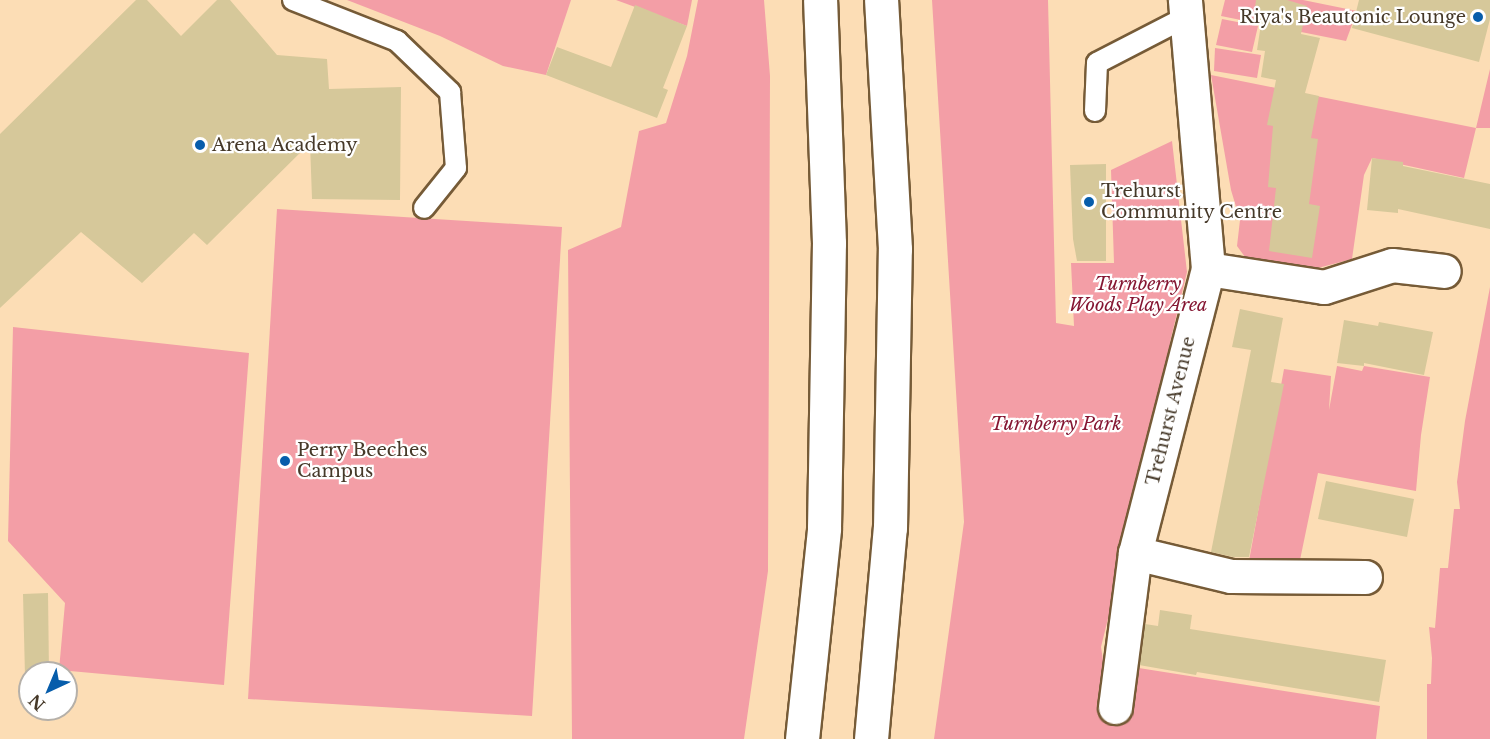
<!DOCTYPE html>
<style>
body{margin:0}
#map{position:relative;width:1490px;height:739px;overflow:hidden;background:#fcddb5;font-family:"Libre Baskerville",serif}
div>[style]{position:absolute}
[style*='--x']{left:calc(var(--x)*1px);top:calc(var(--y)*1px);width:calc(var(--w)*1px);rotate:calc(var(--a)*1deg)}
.green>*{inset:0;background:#f39ea6}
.building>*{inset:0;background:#d6c89a}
.roads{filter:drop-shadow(2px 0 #765b37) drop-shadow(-2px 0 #765b37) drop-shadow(0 2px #765b37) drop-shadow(0 -2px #765b37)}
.lane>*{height:20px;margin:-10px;padding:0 10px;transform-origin:10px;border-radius:10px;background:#fff}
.street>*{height:33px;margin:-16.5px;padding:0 16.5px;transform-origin:16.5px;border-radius:16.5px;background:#fff}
.highway>*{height:33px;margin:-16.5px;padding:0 16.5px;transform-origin:16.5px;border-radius:16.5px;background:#fff}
.dots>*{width:16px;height:16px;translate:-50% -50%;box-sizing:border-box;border:3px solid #fff;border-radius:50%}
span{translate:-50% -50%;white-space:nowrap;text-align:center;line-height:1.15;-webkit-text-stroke:4.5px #fff;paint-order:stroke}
.poi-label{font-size:18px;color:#463929}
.right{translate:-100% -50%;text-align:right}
.left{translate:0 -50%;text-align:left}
.park-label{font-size:18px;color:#851632;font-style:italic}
.street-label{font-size:18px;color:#463929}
.north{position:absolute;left:18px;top:661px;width:60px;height:60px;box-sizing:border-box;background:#fff;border:2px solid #b5b0a9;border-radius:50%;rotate:224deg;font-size:16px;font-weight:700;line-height:24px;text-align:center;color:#463929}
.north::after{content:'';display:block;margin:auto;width:21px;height:27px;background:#075dab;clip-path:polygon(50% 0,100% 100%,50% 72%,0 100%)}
</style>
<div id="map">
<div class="green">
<i style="clip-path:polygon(347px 0,571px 0,546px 75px,503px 66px,440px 36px)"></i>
<i style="clip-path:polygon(616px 0,692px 0,687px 26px)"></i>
<i style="clip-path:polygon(698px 0,764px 0,770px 76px,768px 571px,744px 739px,572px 739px,568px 250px,621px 227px,639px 131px,666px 123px,687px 56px)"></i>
<i style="clip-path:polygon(932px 0,1048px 0,1056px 323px,1074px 326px,1071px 263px,1114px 263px,1111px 170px,1172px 141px,1187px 272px,1170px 342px,1176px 343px,1101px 647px,1110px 707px,1126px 666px,1380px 706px,1376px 739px,934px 739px,964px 522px)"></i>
<i style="clip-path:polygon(1225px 0,1303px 0,1357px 11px,1346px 41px,1221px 16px)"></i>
<i style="clip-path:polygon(1222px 19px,1258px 26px,1252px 52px,1216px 45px)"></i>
<i style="clip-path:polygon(1215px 48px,1261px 55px,1257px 78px,1214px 71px)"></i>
<i style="clip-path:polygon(1490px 69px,1490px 128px,1476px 128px,1464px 178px,1372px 158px,1364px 175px,1352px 259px,1318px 268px,1265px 264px,1245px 257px,1237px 246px,1240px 220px,1231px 190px,1211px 75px,1476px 128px)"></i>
<i style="clip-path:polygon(277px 209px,562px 227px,532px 716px,248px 699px)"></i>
<i style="clip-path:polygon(1490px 287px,1490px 739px,1427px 739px,1427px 684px,1431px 684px,1432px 658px,1429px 627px,1435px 628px,1440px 568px,1448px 568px,1454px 509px,1460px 509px,1457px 482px,1465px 421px)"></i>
<i style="clip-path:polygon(13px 327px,249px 353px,224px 685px,59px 670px,65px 603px,8px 541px)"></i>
<i style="clip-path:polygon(1337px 366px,1362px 371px,1364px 366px,1430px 377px,1421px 435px,1416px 491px,1318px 473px,1300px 560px,1249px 561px,1284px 369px,1331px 376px,1329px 410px)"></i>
</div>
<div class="building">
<i style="clip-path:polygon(136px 0,147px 0,181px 36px,217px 0,230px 0,277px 55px,327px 59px,329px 89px,401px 87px,400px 200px,312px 199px,310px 143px,207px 245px,194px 233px,142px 283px,81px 232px,0 308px,0 134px)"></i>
<i style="clip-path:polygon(1256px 0,1287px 0,1307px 6px,1301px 34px,1320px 38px,1305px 93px,1319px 96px,1311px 138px,1318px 139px,1309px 204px,1320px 206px,1312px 258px,1269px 251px,1276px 188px,1268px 187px,1273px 126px,1267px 125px,1276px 80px,1261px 77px,1265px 51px,1257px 50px,1261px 24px,1253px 22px)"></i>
<i style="clip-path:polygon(1359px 0,1490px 0,1490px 19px,1479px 62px,1352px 28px)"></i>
<i style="clip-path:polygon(635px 5px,687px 26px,663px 88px,668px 90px,657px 118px,546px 75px,557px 47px,611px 67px)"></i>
<i style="clip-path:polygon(1372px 158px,1403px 162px,1403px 166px,1490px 184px,1490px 229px,1398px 209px,1398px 213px,1367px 210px)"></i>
<i style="clip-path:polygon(1106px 164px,1106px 261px,1077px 261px,1073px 239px,1070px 165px)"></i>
<i style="clip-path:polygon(1240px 309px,1283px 318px,1271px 382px,1284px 384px,1249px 557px,1233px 557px,1211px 552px,1251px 350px,1232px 347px)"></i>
<i style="clip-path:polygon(1344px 320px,1378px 326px,1379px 322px,1433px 332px,1424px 375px,1364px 363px,1364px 366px,1337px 363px)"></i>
<i style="clip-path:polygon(1326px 481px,1414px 499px,1407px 537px,1318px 519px)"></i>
<i style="clip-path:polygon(48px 593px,49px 673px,25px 676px,23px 594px)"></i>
<i style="clip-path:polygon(1160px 610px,1192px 615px,1190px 629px,1386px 660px,1379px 702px,1197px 672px,1196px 675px,1139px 665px,1145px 624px,1158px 626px)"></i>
</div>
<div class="roads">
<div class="lane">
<i style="--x:293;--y:0;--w:112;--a:21.5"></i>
<i style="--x:397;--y:41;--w:74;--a:43.9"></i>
<i style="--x:450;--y:92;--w:76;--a:85.5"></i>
<i style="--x:456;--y:168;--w:51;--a:128.7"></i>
<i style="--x:1095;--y:111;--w:48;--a:-87.6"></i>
<i style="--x:1097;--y:63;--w:100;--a:-27.3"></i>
</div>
<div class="street">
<i style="--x:1208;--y:269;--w:117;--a:8.8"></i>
<i style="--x:1324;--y:287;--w:71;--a:-17.9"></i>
<i style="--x:1392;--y:265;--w:52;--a:6.6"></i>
<i style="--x:1135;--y:553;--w:99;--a:13.5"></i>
<i style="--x:1231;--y:576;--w:134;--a:0.4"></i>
<i style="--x:1115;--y:707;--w:155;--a:-82.6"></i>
<i style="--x:1135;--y:553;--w:293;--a:-75.6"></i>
<i style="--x:1208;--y:269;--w:270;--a:-94.9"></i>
</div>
<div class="highway">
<i style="--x:802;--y:739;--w:212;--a:-84"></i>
<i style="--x:824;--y:528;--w:285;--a:-89"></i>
<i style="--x:829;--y:243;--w:243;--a:-92.1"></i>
<i style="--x:871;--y:739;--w:212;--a:-84.9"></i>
<i style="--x:890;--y:528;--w:279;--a:-89"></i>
<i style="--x:895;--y:249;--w:249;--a:-93.2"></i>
</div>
</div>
<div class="dots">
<i style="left:1478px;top:17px;background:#075dab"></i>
<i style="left:200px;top:145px;background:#075dab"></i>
<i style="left:1089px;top:202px;background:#075dab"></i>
<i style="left:285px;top:461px;background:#075dab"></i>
</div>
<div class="poi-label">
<span class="right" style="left:1466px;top:17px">Riya's Beautonic Lounge</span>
<span class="left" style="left:212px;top:145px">Arena Academy</span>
<span class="left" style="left:1101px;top:202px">Trehurst<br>Community Centre</span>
<span class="left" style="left:297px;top:461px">Perry Beeches<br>Campus</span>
</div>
<div class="park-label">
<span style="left:1138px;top:295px">Turnberry<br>Woods Play Area</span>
<span style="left:1056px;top:424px">Turnberry Park</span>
</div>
<div class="street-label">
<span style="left:1171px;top:411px;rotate:-76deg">Trehurst Avenue</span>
</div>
<div class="north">N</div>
</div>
